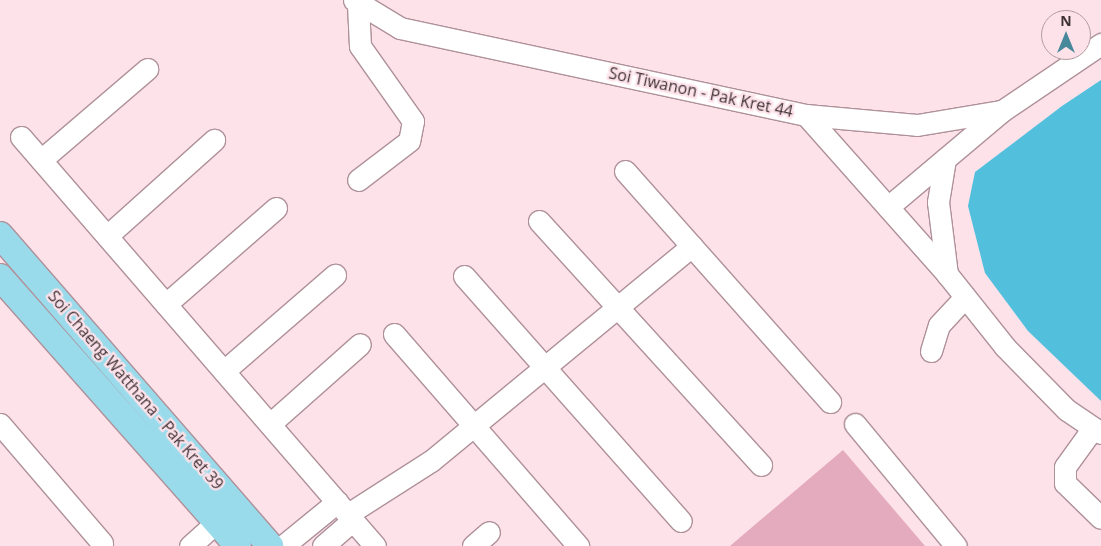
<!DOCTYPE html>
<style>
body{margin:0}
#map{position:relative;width:1101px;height:546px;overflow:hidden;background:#fde2ea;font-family:"Open Sans",sans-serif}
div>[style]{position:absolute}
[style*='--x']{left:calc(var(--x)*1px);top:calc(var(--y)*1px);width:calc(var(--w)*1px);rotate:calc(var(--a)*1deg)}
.green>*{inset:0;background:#e4aabd}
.water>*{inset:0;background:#52c0dc}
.roads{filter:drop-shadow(1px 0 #af919a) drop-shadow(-1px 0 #af919a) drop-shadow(0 1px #af919a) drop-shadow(0 -1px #af919a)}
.minor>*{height:21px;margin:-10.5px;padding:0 10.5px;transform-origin:10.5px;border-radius:10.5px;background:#fff}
.major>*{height:26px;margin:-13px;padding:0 13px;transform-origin:13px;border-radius:13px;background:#9adbeb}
span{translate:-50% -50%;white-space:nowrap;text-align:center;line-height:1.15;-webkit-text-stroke:4.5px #fde2ea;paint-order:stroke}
.street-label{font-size:16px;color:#3f3236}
.north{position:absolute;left:1041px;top:10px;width:50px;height:50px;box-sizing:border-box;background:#fde2ea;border:1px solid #b19ca2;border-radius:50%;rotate:0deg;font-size:14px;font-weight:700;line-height:20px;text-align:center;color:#3f3236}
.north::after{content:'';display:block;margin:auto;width:18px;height:22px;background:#47889a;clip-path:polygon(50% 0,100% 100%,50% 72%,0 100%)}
</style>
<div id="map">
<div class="green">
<i style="clip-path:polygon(843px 450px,925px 546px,730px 546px)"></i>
</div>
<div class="water">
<i style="clip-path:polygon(1101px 80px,1101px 401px,1028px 331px,985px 273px,968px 206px,975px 172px,1062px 106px)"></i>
</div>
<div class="roads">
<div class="minor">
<i style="--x:354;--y:0;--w:54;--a:31.3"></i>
<i style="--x:400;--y:28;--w:415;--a:12.1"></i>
<i style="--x:806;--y:115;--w:213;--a:48.4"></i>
<i style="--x:947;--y:274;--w:93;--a:51.5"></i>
<i style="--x:1005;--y:347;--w:88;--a:45.5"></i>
<i style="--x:1067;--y:410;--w:41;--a:34.1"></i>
<i style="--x:358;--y:5;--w:41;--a:87.2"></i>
<i style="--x:360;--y:46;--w:92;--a:54.8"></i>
<i style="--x:413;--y:121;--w:20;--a:101"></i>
<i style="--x:409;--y:141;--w:64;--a:142.6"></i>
<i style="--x:806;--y:115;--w:111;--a:5.1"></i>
<i style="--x:917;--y:125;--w:86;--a:-9.4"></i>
<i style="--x:1002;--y:111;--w:120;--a:-34.1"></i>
<i style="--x:21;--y:137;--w:541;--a:49.12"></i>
<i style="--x:945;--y:159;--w:44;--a:99.2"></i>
<i style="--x:938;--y:202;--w:73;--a:82.9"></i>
<i style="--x:41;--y:160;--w:140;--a:-40.6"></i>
<i style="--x:625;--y:171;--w:309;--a:48.4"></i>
<i style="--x:888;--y:207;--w:149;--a:-40.1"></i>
<i style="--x:539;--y:221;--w:330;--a:47.7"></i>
<i style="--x:107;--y:236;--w:144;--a:-41.9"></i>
<i style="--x:464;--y:276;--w:327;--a:48.5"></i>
<i style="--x:166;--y:304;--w:146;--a:-41.1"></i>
<i style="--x:394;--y:334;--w:281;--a:49"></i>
<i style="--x:931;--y:351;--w:27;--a:-73"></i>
<i style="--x:939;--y:325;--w:38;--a:-47"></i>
<i style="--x:224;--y:371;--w:147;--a:-40.9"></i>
<i style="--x:0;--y:424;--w:157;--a:49.4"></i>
<i style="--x:270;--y:424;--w:120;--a:-41.6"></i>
<i style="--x:855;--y:424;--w:158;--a:50.4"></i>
<i style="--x:1093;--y:428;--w:48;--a:125.7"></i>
<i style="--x:1065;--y:467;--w:16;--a:90"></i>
<i style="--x:1065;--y:483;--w:50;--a:44.2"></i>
<i style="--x:348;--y:514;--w:98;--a:-32.6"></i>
<i style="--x:431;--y:461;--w:338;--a:-39.5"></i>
<i style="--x:190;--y:546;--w:52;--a:-41.9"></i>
<i style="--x:283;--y:546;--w:70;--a:-39.2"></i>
<i style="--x:323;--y:546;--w:40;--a:-41"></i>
<i style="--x:473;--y:546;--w:21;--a:-41"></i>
</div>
<div class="major">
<i style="--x:0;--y:235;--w:412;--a:49"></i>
<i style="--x:0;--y:277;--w:359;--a:48.5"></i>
</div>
</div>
<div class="street-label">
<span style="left:701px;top:92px;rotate:12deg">Soi Tiwanon - Pak Kret 44</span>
<span style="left:136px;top:390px;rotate:49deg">Soi Chaeng Watthana - Pak Kret 39</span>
</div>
<div class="north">N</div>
</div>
